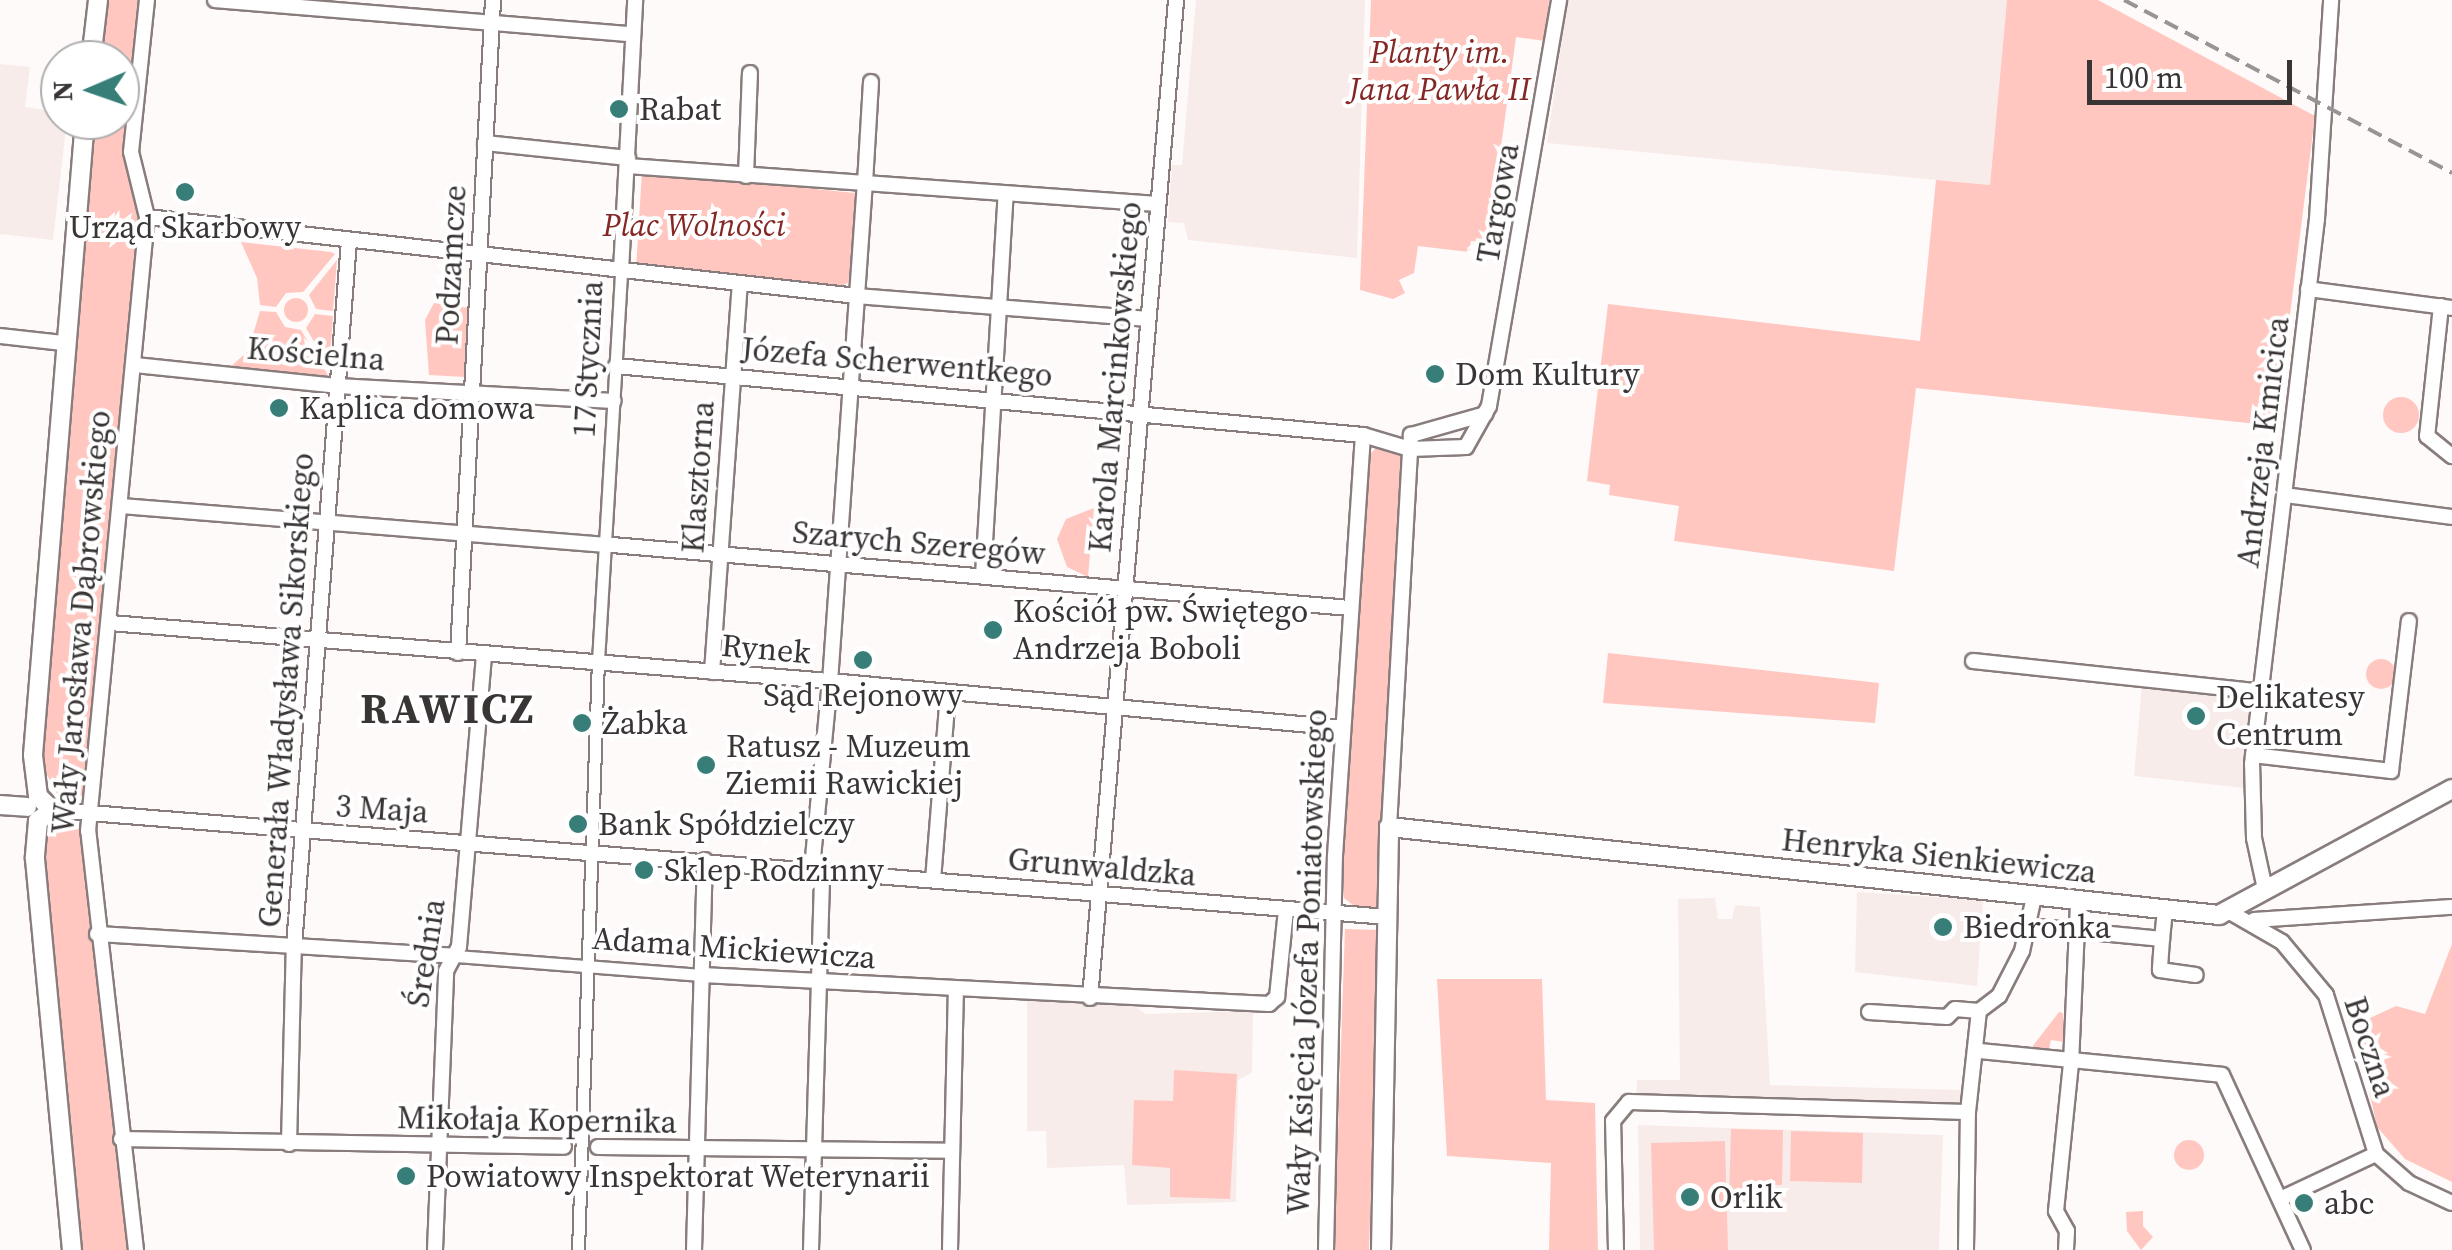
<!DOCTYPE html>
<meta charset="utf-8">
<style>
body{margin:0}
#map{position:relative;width:2452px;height:1250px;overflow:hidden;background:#fefaf9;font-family:"Source Serif 4",serif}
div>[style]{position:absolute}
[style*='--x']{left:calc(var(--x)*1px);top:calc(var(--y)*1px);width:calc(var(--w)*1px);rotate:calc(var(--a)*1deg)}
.built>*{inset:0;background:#f8ecea}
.green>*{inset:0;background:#ffc7c0}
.round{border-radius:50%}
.roads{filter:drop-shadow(2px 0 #887d7c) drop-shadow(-2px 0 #887d7c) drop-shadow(0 2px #887d7c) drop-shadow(0 -2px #887d7c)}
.pedestrian>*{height:11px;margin:-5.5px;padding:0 5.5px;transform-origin:5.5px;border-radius:5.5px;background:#fff}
.minor>*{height:14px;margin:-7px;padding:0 7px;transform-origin:7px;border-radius:7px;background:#fff}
.tertiary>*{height:18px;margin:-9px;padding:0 9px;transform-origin:9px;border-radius:9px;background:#fff}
.rail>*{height:4px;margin-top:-2px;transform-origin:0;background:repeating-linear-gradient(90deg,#989493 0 15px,transparent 0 23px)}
.dots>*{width:28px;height:28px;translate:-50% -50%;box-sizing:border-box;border:5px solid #fff;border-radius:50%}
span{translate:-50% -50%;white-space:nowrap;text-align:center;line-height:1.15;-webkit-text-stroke:8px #fff;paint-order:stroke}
.park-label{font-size:32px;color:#852724;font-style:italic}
.poi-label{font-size:32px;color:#393534}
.left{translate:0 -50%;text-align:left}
.street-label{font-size:32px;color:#393534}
.district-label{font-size:42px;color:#393534;font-weight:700;letter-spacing:2.5px}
.north{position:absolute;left:40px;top:40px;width:100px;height:100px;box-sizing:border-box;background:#fff;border:2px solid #b0aeae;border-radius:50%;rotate:268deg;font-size:28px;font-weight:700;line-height:40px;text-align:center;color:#393534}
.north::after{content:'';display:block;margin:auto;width:35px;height:45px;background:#377e78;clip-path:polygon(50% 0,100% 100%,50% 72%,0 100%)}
.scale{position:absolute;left:2087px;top:60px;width:205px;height:45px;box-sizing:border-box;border:5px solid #393534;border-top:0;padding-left:12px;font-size:30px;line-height:35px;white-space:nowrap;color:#393534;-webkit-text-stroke:8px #fff;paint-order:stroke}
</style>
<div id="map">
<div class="built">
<i style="clip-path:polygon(1196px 0,1365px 0,1357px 258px,1188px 240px,1184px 223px,1168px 222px,1172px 165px,1182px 165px)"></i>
<i style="clip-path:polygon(1568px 0,2007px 0,1990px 185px,1547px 143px)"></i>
<i style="clip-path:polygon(0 64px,30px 67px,25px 107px,60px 112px,60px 120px,67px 120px,53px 240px,0 234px)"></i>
<i style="clip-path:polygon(2142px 684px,2252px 694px,2245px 788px,2134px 776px)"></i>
<i style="clip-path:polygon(1857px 892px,1983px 900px,1977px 986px,1855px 972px)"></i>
<i style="clip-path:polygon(1715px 898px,1718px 919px,1732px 919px,1735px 905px,1760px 907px,1770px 1085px,1962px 1090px,1962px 1110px,1636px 1102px,1637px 1080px,1680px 1080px,1678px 899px)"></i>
<i style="clip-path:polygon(1027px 1000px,1134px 1005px,1145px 1014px,1253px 1011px,1252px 1073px,1238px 1080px,1236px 1202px,1127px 1205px,1124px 1165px,1047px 1168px,1046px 1131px,1027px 1131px)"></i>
<i style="clip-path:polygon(1638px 1125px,1943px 1135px,1939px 1250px,1640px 1250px)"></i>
</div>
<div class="green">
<i style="clip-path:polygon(106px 0,143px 0,126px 150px,140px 215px,87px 796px,57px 794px,40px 761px,92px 120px,120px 120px,120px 60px,98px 60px)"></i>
<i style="clip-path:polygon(1371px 0,1549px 0,1545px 41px,1516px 37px,1488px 242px,1471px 241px,1469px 252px,1418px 246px,1414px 273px,1399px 280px,1405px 293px,1393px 299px,1360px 290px)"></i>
<i style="clip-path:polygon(2007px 0,2098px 0,2315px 116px,2276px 426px,1916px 388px,1894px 571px,1674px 541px,1679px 506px,1609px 495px,1610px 485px,1587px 481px,1608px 304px,1920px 341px,1936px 180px,1990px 185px)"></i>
<i style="clip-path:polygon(642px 172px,855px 193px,852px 281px,841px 286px,636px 269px)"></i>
<i style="clip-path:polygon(241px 242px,331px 252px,335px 254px,303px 292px,286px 293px,276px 307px,260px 305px,257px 278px)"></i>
<i style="clip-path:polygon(337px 260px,333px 311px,316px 309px,309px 295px)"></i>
<i class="round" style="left:284px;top:298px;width:24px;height:24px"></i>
<i style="clip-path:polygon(434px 303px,469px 308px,465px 377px,429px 375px,425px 320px)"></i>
<i style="clip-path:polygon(260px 311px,276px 312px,285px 327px,301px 330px,329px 377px,227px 370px,248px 351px)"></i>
<i style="clip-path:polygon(315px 314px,333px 316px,329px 367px,306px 328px)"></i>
<i class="round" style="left:2383px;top:397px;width:36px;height:36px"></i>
<i style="clip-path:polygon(1377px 447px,1399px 453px,1403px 462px,1381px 894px,1377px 907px,1358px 909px,1344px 898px,1342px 832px,1365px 459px)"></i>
<i style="clip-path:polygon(1094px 508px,1088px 577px,1067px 567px,1057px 539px,1066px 519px)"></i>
<i style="clip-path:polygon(1608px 653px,1879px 683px,1875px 723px,1603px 703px)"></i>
<i class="round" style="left:2366px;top:659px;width:30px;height:30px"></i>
<i style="clip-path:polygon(56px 827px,85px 829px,130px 1250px,82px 1250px,42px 846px)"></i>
<i style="clip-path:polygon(1345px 929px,1380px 930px,1369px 1250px,1334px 1250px)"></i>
<i style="clip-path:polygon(2452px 944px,2452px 1182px,2405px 1159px,2377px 1127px,2355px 1025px,2396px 1006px,2425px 1014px)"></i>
<i style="clip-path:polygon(1437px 979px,1542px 979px,1546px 1100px,1595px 1103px,1598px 1250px,1549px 1250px,1551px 1163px,1447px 1156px)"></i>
<i style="clip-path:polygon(2059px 1012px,2063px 1013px,2065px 1055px,2064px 1042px,2051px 1040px,2048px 1053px,2029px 1051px)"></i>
<i style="clip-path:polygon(1174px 1070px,1237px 1074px,1230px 1199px,1170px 1197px,1170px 1168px,1132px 1165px,1134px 1100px,1173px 1101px)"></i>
<i style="clip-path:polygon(1731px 1129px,1783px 1130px,1782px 1185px,1751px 1184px,1750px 1201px,1729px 1201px)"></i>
<i style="clip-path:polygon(1791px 1131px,1863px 1133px,1862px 1183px,1790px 1181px)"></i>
<i class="round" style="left:2174px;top:1140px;width:30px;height:30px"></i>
<i style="clip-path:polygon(1725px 1141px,1728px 1250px,1654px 1250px,1651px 1143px)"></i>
<i style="clip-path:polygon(2143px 1211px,2143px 1226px,2153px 1237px,2141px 1250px,2127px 1231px,2126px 1212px)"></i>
</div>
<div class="roads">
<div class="pedestrian">
<i style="--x:455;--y:956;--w:248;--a:4.4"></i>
<i style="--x:578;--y:1250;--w:589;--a:-88.06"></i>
<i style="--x:598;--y:661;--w:391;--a:-86.6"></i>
</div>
<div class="minor">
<i style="--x:215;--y:0;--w:419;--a:4.7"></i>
<i style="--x:871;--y:82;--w:101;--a:93.4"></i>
<i style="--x:865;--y:183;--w:293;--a:4.1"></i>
<i style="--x:485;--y:143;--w:144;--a:6"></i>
<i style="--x:746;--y:176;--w:103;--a:-87.8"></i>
<i style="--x:147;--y:217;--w:714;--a:6.35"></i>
<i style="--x:857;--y:296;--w:113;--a:-86"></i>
<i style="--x:865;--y:183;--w:238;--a:-175.9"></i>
<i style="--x:621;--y:271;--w:271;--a:-87"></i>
<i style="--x:2308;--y:289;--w:145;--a:7.5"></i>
<i style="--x:2441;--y:306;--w:131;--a:96.1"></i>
<i style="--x:2427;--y:436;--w:32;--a:39"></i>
<i style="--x:1148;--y:319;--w:292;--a:-175.5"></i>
<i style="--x:857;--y:296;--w:386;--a:94"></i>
<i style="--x:830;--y:681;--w:515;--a:5.23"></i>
<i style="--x:0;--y:336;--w:63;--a:6.3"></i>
<i style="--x:135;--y:365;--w:203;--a:5.9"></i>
<i style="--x:337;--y:386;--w:277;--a:3.1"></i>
<i style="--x:616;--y:366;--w:750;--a:5.28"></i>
<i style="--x:1363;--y:435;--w:49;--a:16.6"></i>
<i style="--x:1410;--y:449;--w:56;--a:-2"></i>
<i style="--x:1466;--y:447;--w:47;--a:-60.7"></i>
<i style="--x:1489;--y:406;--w:412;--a:-80.2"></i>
<i style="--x:2285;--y:495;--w:168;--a:7.5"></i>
<i style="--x:122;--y:506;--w:479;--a:4.6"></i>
<i style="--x:612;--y:545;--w:741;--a:4.88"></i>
<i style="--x:983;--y:576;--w:383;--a:-86.6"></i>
<i style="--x:110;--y:623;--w:722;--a:4.61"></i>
<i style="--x:830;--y:681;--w:188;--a:95.5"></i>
<i style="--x:458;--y:653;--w:654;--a:-86.93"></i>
<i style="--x:1973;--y:661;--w:290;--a:6.1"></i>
<i style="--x:712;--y:672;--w:387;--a:-85.9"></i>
<i style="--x:2253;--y:755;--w:139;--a:6.6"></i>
<i style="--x:2391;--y:771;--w:151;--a:-83.2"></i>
<i style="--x:52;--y:810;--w:1339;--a:4.58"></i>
<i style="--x:1389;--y:827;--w:393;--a:-86.8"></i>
<i style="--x:1411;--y:435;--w:77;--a:-15.8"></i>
<i style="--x:933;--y:880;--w:188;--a:-85.4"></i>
<i style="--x:2265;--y:889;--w:52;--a:-102.2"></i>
<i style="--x:2254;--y:838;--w:74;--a:-91.5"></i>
<i style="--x:2252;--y:764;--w:549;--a:-83.2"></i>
<i style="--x:2317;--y:219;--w:219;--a:-86.3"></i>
<i style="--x:2228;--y:911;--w:62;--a:29.9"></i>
<i style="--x:2282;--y:942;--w:69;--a:50.3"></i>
<i style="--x:2326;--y:995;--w:167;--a:72.5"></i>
<i style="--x:2376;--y:1154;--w:44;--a:41.3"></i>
<i style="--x:2409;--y:1183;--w:47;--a:24.9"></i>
<i style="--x:2254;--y:920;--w:198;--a:-3.8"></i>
<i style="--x:2028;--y:926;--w:135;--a:5.5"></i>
<i style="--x:2162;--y:939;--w:28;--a:-84"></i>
<i style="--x:97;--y:934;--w:359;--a:3.5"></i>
<i style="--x:2162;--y:939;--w:31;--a:94"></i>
<i style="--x:2160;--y:970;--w:36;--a:8"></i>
<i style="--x:702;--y:975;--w:568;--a:2.93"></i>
<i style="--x:1269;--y:1004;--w:11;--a:-41"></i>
<i style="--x:1277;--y:997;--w:87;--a:-84.1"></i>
<i style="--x:1090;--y:998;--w:1002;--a:-85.07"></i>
<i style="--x:1869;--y:1012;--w:78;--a:3.7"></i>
<i style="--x:1947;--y:1017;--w:11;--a:-45"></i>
<i style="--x:1955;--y:1009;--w:24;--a:5"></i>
<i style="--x:1979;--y:1051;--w:244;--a:5.6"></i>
<i style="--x:2222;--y:1075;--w:193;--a:65.2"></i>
<i style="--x:121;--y:1139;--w:443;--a:1"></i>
<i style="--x:289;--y:1144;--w:198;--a:-88.6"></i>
<i style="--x:294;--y:946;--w:707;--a:-85.54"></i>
<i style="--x:598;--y:1147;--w:354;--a:0.6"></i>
<i style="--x:2280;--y:1199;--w:106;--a:-25.1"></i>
<i style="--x:136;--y:1250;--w:422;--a:-96.5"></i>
<i style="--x:88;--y:831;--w:617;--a:-84.51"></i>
<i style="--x:147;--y:217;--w:67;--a:-103.8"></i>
<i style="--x:131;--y:152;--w:153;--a:-84"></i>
<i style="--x:435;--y:1250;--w:279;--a:-87.7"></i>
<i style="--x:446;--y:971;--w:27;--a:-62"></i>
<i style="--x:459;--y:947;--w:293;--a:-85.1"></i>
<i style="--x:694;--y:1250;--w:390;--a:-88.4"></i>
<i style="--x:811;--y:1250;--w:381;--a:-88.3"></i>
<i style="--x:950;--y:1250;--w:259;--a:-88.7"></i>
<i style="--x:1326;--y:1250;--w:394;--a:-88.7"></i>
<i style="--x:1335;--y:856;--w:422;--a:-86.2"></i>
<i style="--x:1616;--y:1250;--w:129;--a:-91.3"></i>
<i style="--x:1613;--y:1121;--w:25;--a:-50"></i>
<i style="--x:1629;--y:1102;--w:339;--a:1.7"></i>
<i style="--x:1966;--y:1250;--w:138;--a:-89.2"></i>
<i style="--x:1968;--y:1112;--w:102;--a:-83.8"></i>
<i style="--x:1979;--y:1011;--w:25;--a:-37"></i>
<i style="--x:1999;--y:996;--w:51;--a:-62.9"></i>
<i style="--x:2022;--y:951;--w:55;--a:-77.5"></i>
<i style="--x:2066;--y:1250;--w:19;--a:-87"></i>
<i style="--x:2067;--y:1231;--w:23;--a:-119"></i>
<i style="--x:2056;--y:1211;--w:148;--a:-84.2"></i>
<i style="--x:2071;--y:1064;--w:162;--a:-87.5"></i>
</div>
<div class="tertiary">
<i style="--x:91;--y:60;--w:60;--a:-83.3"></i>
<i style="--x:38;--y:796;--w:41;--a:-97"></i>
<i style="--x:33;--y:755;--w:637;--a:-85.32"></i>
<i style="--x:38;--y:796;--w:20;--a:45"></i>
<i style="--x:52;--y:810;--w:18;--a:142"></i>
<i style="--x:0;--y:805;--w:27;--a:4"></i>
<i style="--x:38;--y:821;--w:38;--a:95"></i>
<i style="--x:35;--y:859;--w:393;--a:84.6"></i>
<i style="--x:1381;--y:1250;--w:423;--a:-88.9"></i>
<i style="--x:1389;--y:827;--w:835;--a:6.05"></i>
<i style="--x:2219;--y:915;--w:265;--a:-28.4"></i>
</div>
</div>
<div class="rail">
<i style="--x:2124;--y:0;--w:371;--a:27.8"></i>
</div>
<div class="dots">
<i style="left:619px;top:109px;background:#377e78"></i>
<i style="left:185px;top:192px;background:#377e78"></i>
<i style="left:1435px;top:374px;background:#377e78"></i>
<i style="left:279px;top:408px;background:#377e78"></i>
<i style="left:993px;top:630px;background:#377e78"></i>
<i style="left:863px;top:660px;background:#377e78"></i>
<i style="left:2196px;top:716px;background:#377e78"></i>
<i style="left:582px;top:723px;background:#377e78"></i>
<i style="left:706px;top:765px;background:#377e78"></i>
<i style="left:578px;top:824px;background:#377e78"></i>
<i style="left:644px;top:870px;background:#377e78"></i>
<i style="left:1943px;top:927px;background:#377e78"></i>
<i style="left:406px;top:1176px;background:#377e78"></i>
<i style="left:1690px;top:1197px;background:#377e78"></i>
<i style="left:2304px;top:1203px;background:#377e78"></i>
</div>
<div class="park-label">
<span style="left:1440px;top:71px">Planty im.<br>Jana Pawła II</span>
<span style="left:694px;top:225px">Plac Wolności</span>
</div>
<div class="poi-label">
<span class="left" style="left:639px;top:109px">Rabat</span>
<span style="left:185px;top:227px">Urząd Skarbowy</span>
<span class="left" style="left:1455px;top:374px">Dom Kultury</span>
<span class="left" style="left:299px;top:408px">Kaplica domowa</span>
<span class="left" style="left:1013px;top:630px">Kościół pw. Świętego<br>Andrzeja Boboli</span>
<span style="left:863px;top:695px">Sąd Rejonowy</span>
<span class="left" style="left:2216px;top:716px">Delikatesy<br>Centrum</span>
<span class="left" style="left:602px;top:723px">Żabka</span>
<span class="left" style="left:726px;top:765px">Ratusz - Muzeum<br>Ziemii Rawickiej</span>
<span class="left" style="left:598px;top:824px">Bank Spółdzielczy</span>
<span class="left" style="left:664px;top:870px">Sklep Rodzinny</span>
<span class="left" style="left:1963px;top:927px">Biedronka</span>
<span class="left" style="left:426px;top:1176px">Powiatowy Inspektorat Weterynarii</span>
<span class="left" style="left:1710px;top:1197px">Orlik</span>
<span class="left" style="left:2324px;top:1203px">abc</span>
</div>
<div class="street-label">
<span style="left:1498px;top:203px;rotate:-80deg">Targowa</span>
<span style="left:451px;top:265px;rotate:-87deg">Podzamcze</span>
<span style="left:316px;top:354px;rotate:5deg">Kościelna</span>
<span style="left:588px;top:359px;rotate:-87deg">17 Stycznia</span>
<span style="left:897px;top:362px;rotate:5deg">Józefa Scherwentkego</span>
<span style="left:1115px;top:377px;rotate:-85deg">Karola Marcinkowskiego</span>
<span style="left:2263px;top:442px;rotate:-83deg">Andrzeja Kmicica</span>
<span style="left:698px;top:477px;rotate:-86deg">Klasztorna</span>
<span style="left:919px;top:543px;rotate:5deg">Szarych Szeregów</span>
<span style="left:81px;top:622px;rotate:-85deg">Wały Jarosława Dąbrowskiego</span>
<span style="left:766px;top:649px;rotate:5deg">Rynek</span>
<span style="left:286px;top:690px;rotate:-86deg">Generała Władysława Sikorskiego</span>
<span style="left:382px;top:809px;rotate:4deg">3 Maja</span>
<span style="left:1939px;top:856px;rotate:6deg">Henryka Sienkiewicza</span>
<span style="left:1102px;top:867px;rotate:5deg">Grunwaldzka</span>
<span style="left:734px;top:948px;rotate:4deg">Adama Mickiewicza</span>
<span style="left:426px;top:953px;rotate:-81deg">Średnia</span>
<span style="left:1307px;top:962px;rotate:-88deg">Wały Księcia Józefa Poniatowskiego</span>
<span style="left:2370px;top:1047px;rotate:72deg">Boczna</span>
<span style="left:537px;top:1120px;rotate:1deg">Mikołaja Kopernika</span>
</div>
<div class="district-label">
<span style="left:448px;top:708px">RAWICZ</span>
</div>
<div class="north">N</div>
<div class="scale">100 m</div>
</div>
